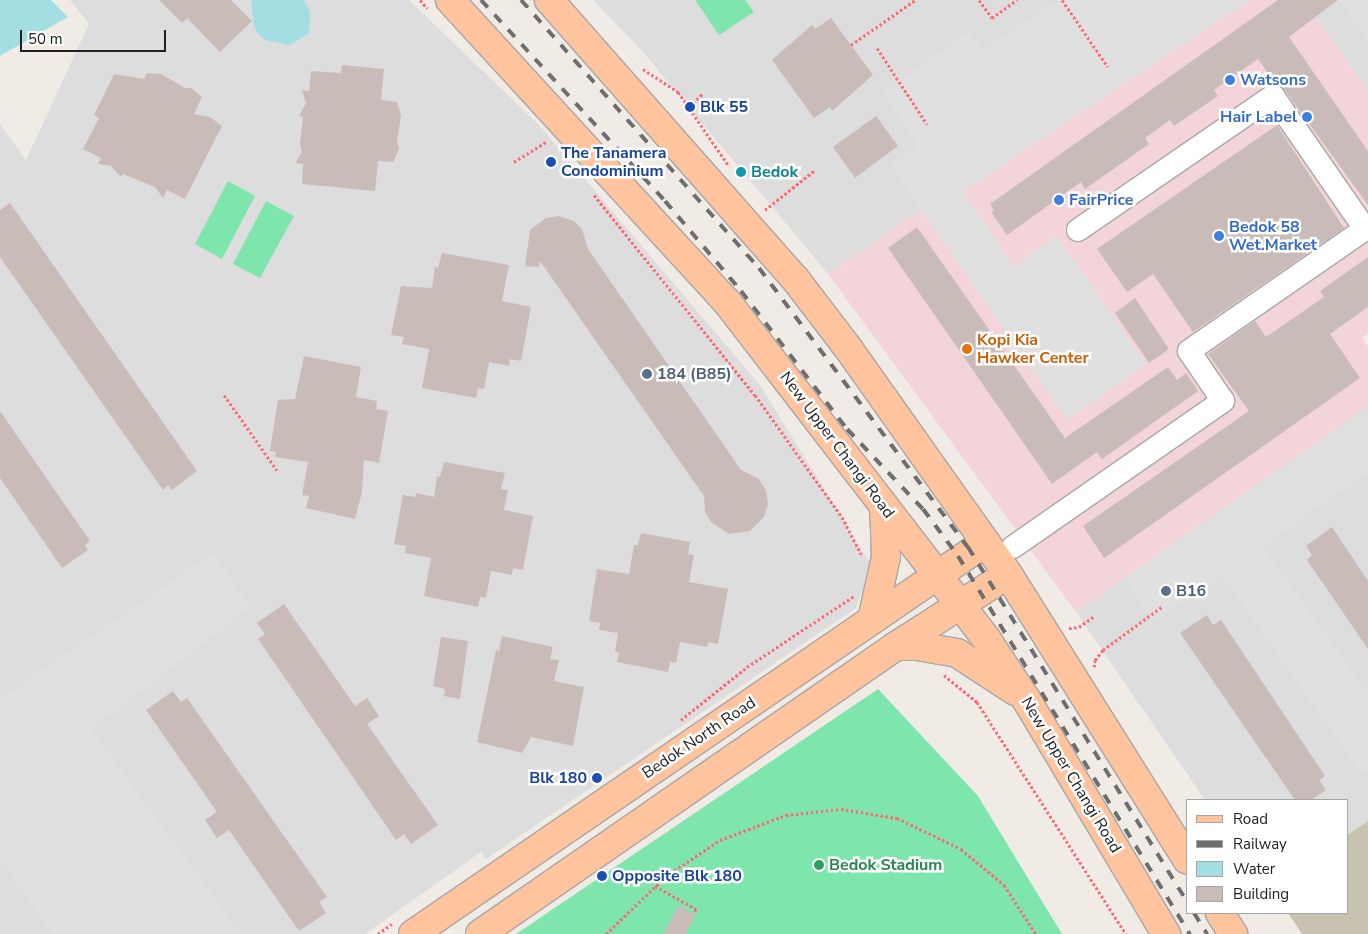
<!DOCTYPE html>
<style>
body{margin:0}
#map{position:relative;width:1368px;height:934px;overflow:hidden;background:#f1ebe6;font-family:"Nunito Sans",sans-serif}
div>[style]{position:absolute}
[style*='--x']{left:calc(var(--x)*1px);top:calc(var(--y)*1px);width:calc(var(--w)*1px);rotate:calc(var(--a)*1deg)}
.residential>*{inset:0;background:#dedddd}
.commercial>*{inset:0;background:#f3d4d8}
.construction>*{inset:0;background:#c7c3b0}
.pitch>*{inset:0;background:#7ee6ac}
.parking>*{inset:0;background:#e0e0e0}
.water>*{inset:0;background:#a3dee2}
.building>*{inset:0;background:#c9bcb8}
.path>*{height:3px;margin-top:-1.5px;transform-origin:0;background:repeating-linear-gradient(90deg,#ff6973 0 2.5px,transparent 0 5px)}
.roads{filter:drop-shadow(1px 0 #a7a7a7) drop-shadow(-1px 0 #a7a7a7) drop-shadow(0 1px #a7a7a7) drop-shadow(0 -1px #a7a7a7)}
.street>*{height:22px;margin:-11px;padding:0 11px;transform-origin:11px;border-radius:11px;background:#fff}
.primary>*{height:28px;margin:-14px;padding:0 14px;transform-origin:14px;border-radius:14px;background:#ffc49d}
.rail>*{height:4px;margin-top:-2px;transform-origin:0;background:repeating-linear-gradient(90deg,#6e6e6e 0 10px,transparent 0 20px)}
.dots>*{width:14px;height:14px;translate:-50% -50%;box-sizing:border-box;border:2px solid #fff;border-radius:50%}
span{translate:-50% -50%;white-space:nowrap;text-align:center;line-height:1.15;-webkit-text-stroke:5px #fff;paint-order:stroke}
.shop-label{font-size:16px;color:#366cbe;font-weight:700}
.left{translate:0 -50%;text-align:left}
.right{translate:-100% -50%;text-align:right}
.transit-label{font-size:16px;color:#164399;font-weight:700}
.culture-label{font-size:16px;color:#0d838f;font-weight:700}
.food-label{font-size:16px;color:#c56008;font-weight:700}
.service-label{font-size:16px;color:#4e5e75;font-weight:700}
.street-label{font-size:16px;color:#202020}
.leisure-label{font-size:16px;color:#27864d;font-weight:700}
.legend{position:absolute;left:1186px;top:799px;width:162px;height:115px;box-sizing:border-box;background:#fff;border:1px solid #a6a6a6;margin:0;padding:6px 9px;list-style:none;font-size:15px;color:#202020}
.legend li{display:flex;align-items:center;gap:10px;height:25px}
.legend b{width:25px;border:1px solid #a6a6a6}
.scale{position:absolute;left:20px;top:30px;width:146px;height:22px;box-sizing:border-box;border:2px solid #202020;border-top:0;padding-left:6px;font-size:15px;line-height:18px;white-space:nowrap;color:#202020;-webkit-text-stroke:4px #fff;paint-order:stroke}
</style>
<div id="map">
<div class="residential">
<i style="clip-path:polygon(70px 0,409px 0,539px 125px,760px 385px,872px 566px,856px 608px,486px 859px,481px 852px,365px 934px,0 934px,0 124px,26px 160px,89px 24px)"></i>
<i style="clip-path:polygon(593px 0,1225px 0,828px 274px,642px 51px)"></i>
<i style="clip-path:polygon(1303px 0,1368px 0,1368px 90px)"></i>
<i style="clip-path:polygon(1368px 406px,1368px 821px,1347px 835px,1347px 800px,1205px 800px,1076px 612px)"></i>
</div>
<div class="commercial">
<i style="clip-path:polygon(1225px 0,1303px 0,1368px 90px,1368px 333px,1362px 338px,1368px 347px,1368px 406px,1076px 612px,828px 274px)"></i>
</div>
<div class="construction">
<i style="clip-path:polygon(1368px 821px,1368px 934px,1302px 934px,1288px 913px,1347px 913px,1347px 835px)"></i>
</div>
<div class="pitch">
<i style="clip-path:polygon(695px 0,745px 0,754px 12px,719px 35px)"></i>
<i style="clip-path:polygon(228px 181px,255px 196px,222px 259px,195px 244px)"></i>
<i style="clip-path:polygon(266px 201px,294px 216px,260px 278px,233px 264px)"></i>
<i style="clip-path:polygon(878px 689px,978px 796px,1062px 934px,516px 934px)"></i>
</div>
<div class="parking">
<i style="clip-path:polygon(1057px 0,1250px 0,963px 192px,1014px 266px,1057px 236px,1146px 364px,1067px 420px,890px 165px,918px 146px,883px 93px,968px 32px,983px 50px)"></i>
<i style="clip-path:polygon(1339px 0,1368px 0,1368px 42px)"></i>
<i style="clip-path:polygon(1368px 410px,1368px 472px,1263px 546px,1368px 694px,1368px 768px,1361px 773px,1222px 575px,1154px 622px,1125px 580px)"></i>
<i style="clip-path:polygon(213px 553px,250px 608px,91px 729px,241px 934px,53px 934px,0 859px,0 699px)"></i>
</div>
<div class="water">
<i style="clip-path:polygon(0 0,51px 0,68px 17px,0 56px)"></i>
<i style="clip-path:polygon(251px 0,304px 0,310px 12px,309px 33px,290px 45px,268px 41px,259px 35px,254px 26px)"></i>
</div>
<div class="building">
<i style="clip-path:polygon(159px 0,231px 0,252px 21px,220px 52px,187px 18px,182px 23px)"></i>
<i style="clip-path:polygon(1278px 0,1338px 0,1289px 37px,1368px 151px,1368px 205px,1284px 89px,1275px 83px,1258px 59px,1214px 90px,1218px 96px,1174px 126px,1170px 120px,1145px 138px,1149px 144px,1085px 189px,1081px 182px,1007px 235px,991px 212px,994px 210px,990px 204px)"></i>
<i style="clip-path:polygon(831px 18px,873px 75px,832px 111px,830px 107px,814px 118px,772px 60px,812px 25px,815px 29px)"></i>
<i style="clip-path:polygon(342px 65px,384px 69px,381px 100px,397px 102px,401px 115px,397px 142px,399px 149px,393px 162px,378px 161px,375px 191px,302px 184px,303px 164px,295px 163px,302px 152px,300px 144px,303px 117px,299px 116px,306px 103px,302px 90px,309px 91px,311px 71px,341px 73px)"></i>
<i style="clip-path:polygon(147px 73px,161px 74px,185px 88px,191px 88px,202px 97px,194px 114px,210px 117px,222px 126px,185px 199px,167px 190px,163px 198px,155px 187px,123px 174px,121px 177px,111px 166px,98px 164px,101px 158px,83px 149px,99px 118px,94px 115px,114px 74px,144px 79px)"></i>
<i style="clip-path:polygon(876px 116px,898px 146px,855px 178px,833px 147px)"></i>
<i style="clip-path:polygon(1277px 125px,1344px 228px,1193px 332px,1153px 274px,1127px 292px,1097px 249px)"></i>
<i style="clip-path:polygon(10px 203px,197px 471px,172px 490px,168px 485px,163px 490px,0 257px,0 210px)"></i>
<i style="clip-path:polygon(559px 216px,574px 221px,582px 229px,588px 249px,741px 470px,759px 479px,766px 491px,768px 504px,764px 517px,750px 531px,729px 534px,711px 522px,705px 512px,704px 496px,540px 261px,539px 267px,525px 266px,530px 230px,546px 218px)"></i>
<i style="clip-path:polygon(917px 227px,1065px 438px,1168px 367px,1177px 380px,1186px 373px,1198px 391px,1102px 459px,1097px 452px,1052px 484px,888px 248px)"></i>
<i style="clip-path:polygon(442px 253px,509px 265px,502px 301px,531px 307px,521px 361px,510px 359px,509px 366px,489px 362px,484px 389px,478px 388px,476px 398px,422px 388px,429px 349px,402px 344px,404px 337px,391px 335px,401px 286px,432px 288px,435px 267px,438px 268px)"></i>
<i style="clip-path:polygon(1368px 257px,1368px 307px,1330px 334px,1360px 378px,1104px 558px,1083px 526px,1249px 411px,1208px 354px,1255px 321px,1266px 337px,1324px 297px,1320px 291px)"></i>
<i style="clip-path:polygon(1135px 298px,1169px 349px,1149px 363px,1115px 313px)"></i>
<i style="clip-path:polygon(304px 356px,361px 367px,356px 397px,377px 401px,376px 409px,388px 411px,379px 463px,364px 460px,362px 492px,355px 519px,306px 508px,309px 496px,302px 495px,308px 462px,275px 457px,276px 452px,270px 451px,278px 400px,295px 399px)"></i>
<i style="clip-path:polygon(0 411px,90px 541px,85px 545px,88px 550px,62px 568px,0 478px)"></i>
<i style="clip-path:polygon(444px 462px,505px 473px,501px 489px,508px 490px,504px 510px,533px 516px,523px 570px,513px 568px,512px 575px,491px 571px,486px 598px,480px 597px,478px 607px,424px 596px,431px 558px,405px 553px,406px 546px,394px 544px,403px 495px,415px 497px,416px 493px,434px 497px,437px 476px,440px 477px)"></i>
<i style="clip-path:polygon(1332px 527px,1368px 581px,1368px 649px,1307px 560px,1312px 555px,1306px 546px)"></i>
<i style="clip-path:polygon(641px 533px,690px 542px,688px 554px,694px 555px,689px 582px,728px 589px,718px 644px,708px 642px,707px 647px,680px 642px,676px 663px,670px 662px,668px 672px,617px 662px,619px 653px,615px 652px,618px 633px,599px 630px,600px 623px,589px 621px,597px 569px,629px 574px,634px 545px,638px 545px)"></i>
<i style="clip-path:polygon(284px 604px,355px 706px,367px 698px,379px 716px,367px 724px,438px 825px,411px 844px,404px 834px,396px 840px,258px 639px,265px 634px,257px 623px)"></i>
<i style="clip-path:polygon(1207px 615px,1213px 625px,1221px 620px,1325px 776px,1319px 780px,1326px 790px,1311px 800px,1295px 800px,1180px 633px)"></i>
<i style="clip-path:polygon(502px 636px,553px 647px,550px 659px,559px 660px,554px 681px,584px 687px,573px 746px,531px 737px,522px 753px,477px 742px,496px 650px,499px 651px)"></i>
<i style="clip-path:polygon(441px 637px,468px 641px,460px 699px,444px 696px,445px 689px,433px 686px)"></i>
<i style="clip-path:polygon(173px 691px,181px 702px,187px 698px,327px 897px,319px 902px,326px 913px,299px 931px,229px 830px,217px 838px,205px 820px,217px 812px,146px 710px)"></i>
<i style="clip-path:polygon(679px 905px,696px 915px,685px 934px,663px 934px)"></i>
</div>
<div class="path">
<i style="--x:420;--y:0;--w:11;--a:49"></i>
<i style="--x:979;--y:0;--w:22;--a:54"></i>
<i style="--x:992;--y:18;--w:31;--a:-36"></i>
<i style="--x:1062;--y:0;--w:81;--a:55.5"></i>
<i style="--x:851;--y:45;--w:78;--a:-35.1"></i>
<i style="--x:877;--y:48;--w:91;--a:56.7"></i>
<i style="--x:643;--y:69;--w:42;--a:33.3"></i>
<i style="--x:678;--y:92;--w:90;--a:55.4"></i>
<i style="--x:690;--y:107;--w:19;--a:-47"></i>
<i style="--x:514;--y:162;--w:39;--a:-32"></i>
<i style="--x:594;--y:195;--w:257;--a:51.2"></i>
<i style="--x:755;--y:395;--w:150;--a:54.5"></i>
<i style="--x:842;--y:517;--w:42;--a:62.8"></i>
<i style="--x:765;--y:210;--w:64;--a:-38.7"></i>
<i style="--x:224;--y:395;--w:92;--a:54.8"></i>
<i style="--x:1069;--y:628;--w:10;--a:-6"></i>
<i style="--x:1079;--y:627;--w:19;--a:-35"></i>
<i style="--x:1094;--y:667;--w:7;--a:-82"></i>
<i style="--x:1095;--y:660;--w:13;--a:-51"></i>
<i style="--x:1103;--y:650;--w:74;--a:-36.3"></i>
<i style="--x:944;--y:675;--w:43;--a:39.3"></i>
<i style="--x:977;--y:702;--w:276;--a:57.3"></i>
<i style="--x:681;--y:720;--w:85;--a:-38.8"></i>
<i style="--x:747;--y:667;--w:128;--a:-33.6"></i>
<i style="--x:655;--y:886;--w:47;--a:29.3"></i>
<i style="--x:696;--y:909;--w:4;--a:117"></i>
<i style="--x:378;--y:934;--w:17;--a:-36"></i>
<i style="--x:606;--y:934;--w:83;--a:-44"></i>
<i style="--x:666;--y:876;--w:65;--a:-33.7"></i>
<i style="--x:720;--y:840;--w:71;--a:-20.7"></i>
<i style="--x:786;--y:815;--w:55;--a:-6.2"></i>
<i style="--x:841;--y:809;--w:57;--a:9.1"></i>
<i style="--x:897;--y:818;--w:71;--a:25.8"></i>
<i style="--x:961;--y:849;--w:56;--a:39.9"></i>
<i style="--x:1004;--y:885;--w:59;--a:56.9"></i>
</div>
<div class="roads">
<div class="street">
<i style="--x:1078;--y:230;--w:237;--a:-34.5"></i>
<i style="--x:1273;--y:96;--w:162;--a:55.3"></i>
<i style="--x:1013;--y:547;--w:256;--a:-34.8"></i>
<i style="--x:1223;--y:401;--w:60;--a:-124.2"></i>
<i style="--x:1189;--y:351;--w:218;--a:-34.7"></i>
</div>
<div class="primary">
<i style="--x:450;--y:0;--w:410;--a:47.5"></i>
<i style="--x:727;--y:302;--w:426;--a:52.4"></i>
<i style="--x:987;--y:640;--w:71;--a:56.5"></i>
<i style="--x:1026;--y:699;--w:274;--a:59.2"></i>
<i style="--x:549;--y:0;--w:373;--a:48.6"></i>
<i style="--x:796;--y:280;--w:86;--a:52.6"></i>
<i style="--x:848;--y:348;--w:277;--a:54.7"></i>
<i style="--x:1008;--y:574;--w:337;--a:57.9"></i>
<i style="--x:872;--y:620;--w:65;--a:-77.5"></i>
<i style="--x:886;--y:557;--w:51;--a:-92.2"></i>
<i style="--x:896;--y:646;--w:21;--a:0"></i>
<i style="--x:917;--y:646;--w:41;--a:9.9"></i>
<i style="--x:957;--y:653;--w:69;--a:33.2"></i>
<i style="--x:1220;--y:913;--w:25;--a:58"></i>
<i style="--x:413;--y:934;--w:694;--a:-34.38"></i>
<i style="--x:480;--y:934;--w:506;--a:-34.7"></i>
<i style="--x:896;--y:646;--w:133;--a:-32.7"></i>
</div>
</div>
<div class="rail">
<i style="--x:481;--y:0;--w:273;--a:47.5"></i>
<i style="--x:665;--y:201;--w:118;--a:49.8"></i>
<i style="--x:741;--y:291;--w:174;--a:52.5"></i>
<i style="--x:847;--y:429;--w:110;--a:46.5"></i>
<i style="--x:923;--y:509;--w:59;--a:53.3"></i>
<i style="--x:958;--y:556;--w:444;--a:58.5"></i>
<i style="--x:521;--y:0;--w:358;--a:48.4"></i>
<i style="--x:759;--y:268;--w:349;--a:53.2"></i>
<i style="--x:968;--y:547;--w:416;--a:58.3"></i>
<i style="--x:1194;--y:913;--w:25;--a:58"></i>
</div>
<div class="dots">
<i style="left:1230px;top:80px;background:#3f7fe0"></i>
<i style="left:690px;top:107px;background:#1a4fb4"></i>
<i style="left:1307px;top:117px;background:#3f7fe0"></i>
<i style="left:551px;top:162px;background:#1a4fb4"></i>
<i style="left:741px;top:172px;background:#0f9aa8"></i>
<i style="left:1059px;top:200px;background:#3f7fe0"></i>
<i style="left:1219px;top:236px;background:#3f7fe0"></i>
<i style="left:967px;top:349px;background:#e8710a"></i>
<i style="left:647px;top:374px;background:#5c6f8a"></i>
<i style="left:1166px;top:591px;background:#5c6f8a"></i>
<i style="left:597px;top:778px;background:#1a4fb4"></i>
<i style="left:819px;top:865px;background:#2e9e5b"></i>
<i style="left:602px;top:876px;background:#1a4fb4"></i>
</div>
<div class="shop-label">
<span class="left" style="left:1240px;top:80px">Watsons</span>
<span class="right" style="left:1297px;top:117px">Hair Label</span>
<span class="left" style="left:1069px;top:200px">FairPrice</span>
<span class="left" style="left:1229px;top:236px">Bedok 58<br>Wet.Market</span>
</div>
<div class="transit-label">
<span class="left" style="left:700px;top:107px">Blk 55</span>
<span class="left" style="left:561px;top:162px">The Tanamera<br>Condominium</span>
<span class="right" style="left:587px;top:778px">Blk 180</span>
<span class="left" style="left:612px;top:876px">Opposite Blk 180</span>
</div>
<div class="culture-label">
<span class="left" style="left:751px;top:172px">Bedok</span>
</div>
<div class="food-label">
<span class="left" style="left:977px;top:349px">Kopi Kia<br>Hawker Center</span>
</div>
<div class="service-label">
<span class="left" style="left:657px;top:374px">184 (B85)</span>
<span class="left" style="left:1176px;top:591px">B16</span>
</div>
<div class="street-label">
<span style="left:837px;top:445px;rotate:53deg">New Upper Changi Road</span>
<span style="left:699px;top:738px;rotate:-34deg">Bedok North Road</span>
<span style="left:1071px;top:775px;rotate:59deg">New Upper Changi Road</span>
</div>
<div class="leisure-label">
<span class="left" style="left:829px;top:865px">Bedok Stadium</span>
</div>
<ul class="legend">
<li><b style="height:6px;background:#ffc49d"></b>Road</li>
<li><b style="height:6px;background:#6e6e6e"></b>Railway</li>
<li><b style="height:14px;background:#a3dee2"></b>Water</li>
<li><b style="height:14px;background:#c9bcb8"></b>Building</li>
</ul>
<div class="scale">50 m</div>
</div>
